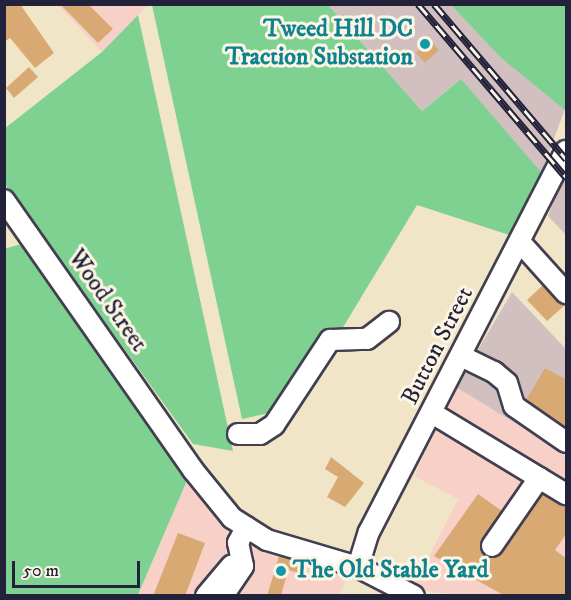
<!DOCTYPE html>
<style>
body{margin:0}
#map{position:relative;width:571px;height:600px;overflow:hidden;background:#f1e5c7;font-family:"IM FELL DW Pica",serif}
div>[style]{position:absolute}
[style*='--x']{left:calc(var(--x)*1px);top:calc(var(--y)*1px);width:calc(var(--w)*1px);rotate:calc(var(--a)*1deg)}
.built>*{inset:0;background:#f7d1c8}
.industrial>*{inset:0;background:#d2bfc0}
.green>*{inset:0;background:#7fd192}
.building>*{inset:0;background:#d9a974}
.roads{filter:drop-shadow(2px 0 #413f50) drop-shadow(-2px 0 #413f50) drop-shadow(0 2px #413f50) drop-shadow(0 -2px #413f50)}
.minor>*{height:20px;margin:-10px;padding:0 10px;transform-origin:10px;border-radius:10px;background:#fff}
.rail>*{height:7px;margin-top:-3.5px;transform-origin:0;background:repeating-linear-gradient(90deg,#fcf5e5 0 14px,#22223b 0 28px);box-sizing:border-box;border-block:2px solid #22223b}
.dots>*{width:16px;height:16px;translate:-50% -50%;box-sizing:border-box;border:3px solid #fcf5e5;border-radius:50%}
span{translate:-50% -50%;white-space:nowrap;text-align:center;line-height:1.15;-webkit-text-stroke:6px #fcf5e5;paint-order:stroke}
.culture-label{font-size:24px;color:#0d838f;font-weight:700}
.right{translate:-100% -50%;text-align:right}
.left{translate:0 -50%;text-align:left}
.street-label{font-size:24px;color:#22223b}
.frame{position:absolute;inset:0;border:6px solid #22223b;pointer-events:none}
.scale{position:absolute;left:12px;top:561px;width:128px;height:27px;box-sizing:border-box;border:3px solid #22223b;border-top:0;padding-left:8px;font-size:18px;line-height:21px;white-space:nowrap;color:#22223b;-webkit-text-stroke:4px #fcf5e5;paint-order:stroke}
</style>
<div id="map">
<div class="built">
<i style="clip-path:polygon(58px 5px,148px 5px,102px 52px)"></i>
<i style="clip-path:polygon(456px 387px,566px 454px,566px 595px,454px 595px,413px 588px,458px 499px,414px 476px)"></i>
<i style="clip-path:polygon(188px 478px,229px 527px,348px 575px,339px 595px,138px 596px)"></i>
</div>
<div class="industrial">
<i style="clip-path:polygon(328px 5px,451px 5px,500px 57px,566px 106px,535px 190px,461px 79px,422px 111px)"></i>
<i style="clip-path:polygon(566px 170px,566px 235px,548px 216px)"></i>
<i style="clip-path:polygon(512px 292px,566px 349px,566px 454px,456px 387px)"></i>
</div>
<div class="green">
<i style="clip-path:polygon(152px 5px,328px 5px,422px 111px,461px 79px,546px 178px,512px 236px,417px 205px,342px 329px,326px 328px,269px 413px,242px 419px)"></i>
<i style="clip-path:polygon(451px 5px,566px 5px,565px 110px,500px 57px)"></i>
<i style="clip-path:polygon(138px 15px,233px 451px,193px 444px,5px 184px,4px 129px,102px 52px)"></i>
<i style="clip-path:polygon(25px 243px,188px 478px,138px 595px,5px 595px,4px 249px)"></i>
</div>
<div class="building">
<i style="clip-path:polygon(4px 4px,20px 4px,54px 53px,35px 68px,10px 38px,4px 42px)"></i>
<i style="clip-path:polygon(60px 4px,88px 4px,113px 29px,98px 43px)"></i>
<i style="clip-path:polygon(430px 40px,439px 50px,425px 63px,416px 53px)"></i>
<i style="clip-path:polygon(29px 67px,38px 77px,14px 98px,6px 88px)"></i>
<i style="clip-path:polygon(543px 285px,565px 305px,547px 321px,527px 300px)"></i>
<i style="clip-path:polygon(545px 368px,567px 380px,567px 427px,526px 400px)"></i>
<i style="clip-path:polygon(331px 457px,364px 483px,345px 507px,327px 497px,338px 477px,325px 469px)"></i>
<i style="clip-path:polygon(478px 494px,502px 511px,480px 544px,490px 558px,502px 553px,543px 494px,567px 506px,567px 533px,555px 550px,567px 559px,567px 596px,505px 596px,434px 556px)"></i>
<i style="clip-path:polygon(178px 533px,205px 543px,185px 596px,153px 596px)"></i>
<i style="clip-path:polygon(279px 556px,303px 563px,300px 573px,288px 570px,281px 596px,267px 596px)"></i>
</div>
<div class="roads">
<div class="minor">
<i style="--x:4;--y:200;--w:330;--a:55"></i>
<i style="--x:193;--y:470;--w:62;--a:50.9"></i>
<i style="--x:232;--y:518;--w:41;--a:32.2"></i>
<i style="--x:267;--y:540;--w:95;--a:16.5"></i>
<i style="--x:358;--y:567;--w:63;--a:27.4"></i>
<i style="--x:520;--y:242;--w:69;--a:48"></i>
<i style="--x:461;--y:356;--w:37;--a:26"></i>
<i style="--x:494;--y:372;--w:17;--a:40"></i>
<i style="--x:507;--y:383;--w:24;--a:73"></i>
<i style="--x:514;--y:406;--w:63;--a:34.7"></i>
<i style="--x:432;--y:413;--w:157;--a:31.2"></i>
<i style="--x:238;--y:434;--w:22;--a:0"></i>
<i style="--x:260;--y:434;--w:17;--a:-33"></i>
<i style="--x:274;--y:425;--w:102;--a:-56.6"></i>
<i style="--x:330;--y:340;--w:37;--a:-2"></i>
<i style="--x:367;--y:339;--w:28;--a:-38"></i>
<i style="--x:492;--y:546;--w:83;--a:-55.3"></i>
<i style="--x:358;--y:567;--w:37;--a:-73"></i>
<i style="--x:369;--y:532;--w:429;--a:-62.7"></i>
<i style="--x:206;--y:596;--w:40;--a:-50"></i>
<i style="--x:223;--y:596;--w:36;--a:-56"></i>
<i style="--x:243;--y:566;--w:24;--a:-102"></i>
<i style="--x:238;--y:543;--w:18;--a:-63"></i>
</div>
</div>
<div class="rail">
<i style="--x:418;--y:4;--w:228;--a:49.5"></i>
<i style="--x:434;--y:4;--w:204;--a:49.6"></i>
</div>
<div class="dots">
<i style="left:425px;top:44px;background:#0f9aa8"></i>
<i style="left:281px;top:571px;background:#0f9aa8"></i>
</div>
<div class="culture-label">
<span class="right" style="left:413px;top:44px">Tweed Hill DC<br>Traction Substation</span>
<span class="left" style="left:293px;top:571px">The Old Stable Yard</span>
</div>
<div class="street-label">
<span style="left:107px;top:301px;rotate:55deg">Wood Street</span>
<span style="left:438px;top:346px;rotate:-63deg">Button Street</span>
</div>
<div class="frame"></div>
<div class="scale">50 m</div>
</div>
